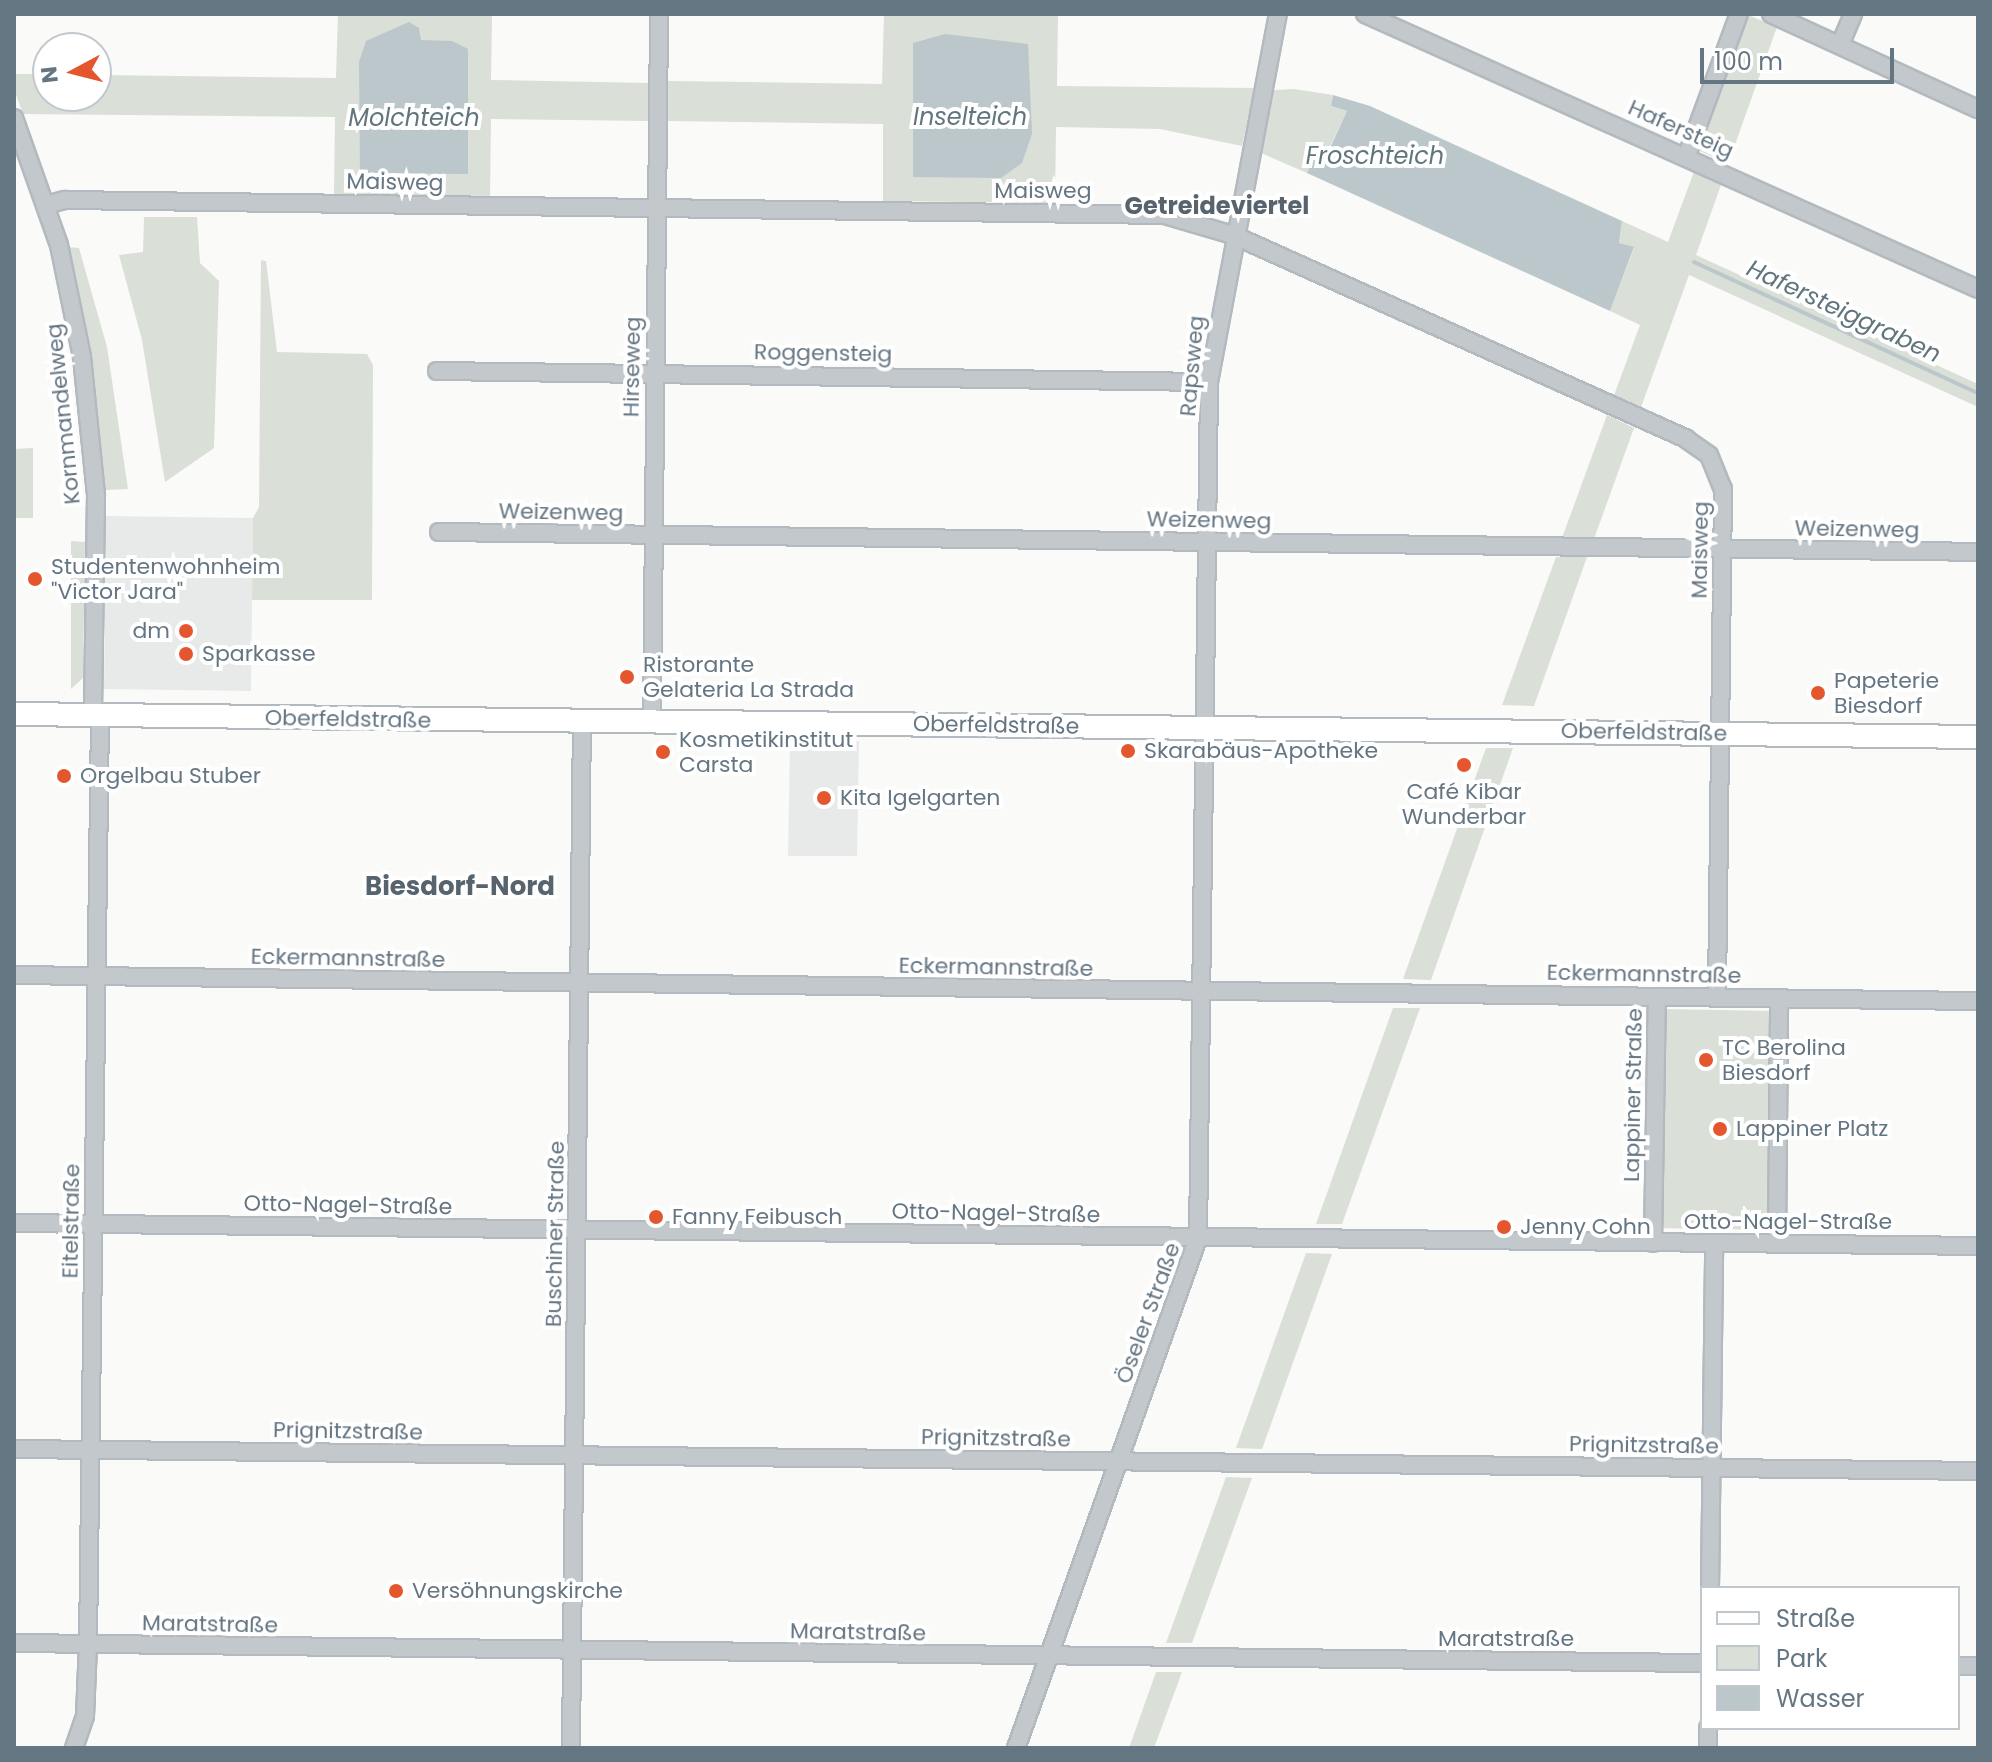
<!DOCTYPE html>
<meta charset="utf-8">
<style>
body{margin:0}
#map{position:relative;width:1992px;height:1762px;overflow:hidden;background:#fafaf8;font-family:Poppins,sans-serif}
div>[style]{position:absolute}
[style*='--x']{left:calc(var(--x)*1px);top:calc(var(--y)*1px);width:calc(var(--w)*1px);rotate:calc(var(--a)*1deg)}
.built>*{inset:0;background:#e8e9e9}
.green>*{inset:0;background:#dadfd7}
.water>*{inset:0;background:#bbc7cb}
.stream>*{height:4px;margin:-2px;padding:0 2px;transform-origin:2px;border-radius:2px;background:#bbc7cb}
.roads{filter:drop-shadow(2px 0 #b3babf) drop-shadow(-2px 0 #b3babf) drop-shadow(0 2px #b3babf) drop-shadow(0 -2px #b3babf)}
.street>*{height:16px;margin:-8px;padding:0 8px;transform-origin:8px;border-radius:8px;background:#c3c8cc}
.secondary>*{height:22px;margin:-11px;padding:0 11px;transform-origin:11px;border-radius:11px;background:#fff}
.dots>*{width:22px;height:22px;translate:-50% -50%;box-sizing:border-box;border:4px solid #fff;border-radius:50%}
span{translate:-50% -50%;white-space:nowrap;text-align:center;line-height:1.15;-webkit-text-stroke:8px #fff;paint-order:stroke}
.street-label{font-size:22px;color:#657683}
.poi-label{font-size:22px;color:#657683}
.left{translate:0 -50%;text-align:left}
.right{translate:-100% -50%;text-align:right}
.water-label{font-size:24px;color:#60757c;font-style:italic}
.neighbourhood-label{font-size:24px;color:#57646e;font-weight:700}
.quarter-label{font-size:26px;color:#57646e;font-weight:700}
.frame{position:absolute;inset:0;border:16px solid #657683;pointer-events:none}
.legend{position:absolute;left:1700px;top:1586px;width:260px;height:144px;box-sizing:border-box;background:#fff;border:2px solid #c1c8cd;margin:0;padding:10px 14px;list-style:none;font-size:24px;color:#657683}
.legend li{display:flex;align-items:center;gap:16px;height:40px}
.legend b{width:40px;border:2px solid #c1c8cd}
.north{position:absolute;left:32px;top:32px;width:80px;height:80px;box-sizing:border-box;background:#fff;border:2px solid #c1c8cd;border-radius:50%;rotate:263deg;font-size:22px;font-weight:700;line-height:32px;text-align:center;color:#657683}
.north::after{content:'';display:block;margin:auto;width:28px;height:36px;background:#e4572e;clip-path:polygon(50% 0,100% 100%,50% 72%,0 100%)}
.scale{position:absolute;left:1700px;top:48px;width:194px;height:36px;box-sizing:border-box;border:4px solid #657683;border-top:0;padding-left:10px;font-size:24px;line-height:28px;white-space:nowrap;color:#657683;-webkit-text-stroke:6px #fff;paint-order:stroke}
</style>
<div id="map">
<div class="built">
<i style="clip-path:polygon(106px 516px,253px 518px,251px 691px,104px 689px)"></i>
<i style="clip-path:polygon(790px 740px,859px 741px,857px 856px,788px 856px)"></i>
</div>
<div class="green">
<i style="clip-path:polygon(338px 14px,492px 14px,491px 80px,649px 83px,649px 121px,491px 119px,490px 196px,334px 195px,335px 117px,23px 114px,14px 89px,14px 74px,48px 74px,48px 96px,96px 96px,96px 75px,336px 78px)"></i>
<i style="clip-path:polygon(884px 14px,1058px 14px,1057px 86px,1254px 88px,1242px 146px,1160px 129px,1056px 127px,1055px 203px,883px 201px,883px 124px,667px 121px,668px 81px,882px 84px)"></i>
<i style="clip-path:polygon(1748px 15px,1777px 27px,1728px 164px,1700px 151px,1697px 143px)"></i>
<i style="clip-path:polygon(1294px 89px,1333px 95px,1331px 106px,1347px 111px,1322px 163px,1313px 160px,1307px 173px,1261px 153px,1274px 90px)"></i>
<i style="clip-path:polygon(1695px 169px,1722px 182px,1696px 255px,1978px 384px,1978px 407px,1689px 275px,1640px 410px,1613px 398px,1640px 325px,1610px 311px,1634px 248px,1619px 243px,1622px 221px,1668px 242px)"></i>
<i style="clip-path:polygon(144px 217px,197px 217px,200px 263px,219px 281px,214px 448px,165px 482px,142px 340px,119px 255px,143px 252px)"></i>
<i style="clip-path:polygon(69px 247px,79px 248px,107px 347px,128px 489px,104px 490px,90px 350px)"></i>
<i style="clip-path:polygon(261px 260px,266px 261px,277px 352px,367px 354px,373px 365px,372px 600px,252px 600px,253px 518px,259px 507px)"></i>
<i style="clip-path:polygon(1607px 415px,1634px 428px,1594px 539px,1562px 538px)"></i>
<i style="clip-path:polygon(33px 448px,33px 518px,14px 518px,14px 449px)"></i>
<i style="clip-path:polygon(71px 541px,85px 542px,83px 678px,71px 689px)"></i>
<i style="clip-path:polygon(1556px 557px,1587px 557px,1534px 706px,1502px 705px)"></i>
<i style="clip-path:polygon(1486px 748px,1513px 748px,1431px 980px,1403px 979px)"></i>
<i style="clip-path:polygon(1393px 1008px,1420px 1008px,1342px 1224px,1316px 1224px)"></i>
<i style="clip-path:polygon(1661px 1009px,1774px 1011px,1772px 1230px,1656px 1228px)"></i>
<i style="clip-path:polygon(1306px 1253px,1332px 1254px,1262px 1449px,1236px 1448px)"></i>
<i style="clip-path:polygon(1226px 1477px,1252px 1478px,1192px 1643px,1166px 1643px)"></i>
<i style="clip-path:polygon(1156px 1672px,1182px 1672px,1154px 1748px,1129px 1748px)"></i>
</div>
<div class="water">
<i style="clip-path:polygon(409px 22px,419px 28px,421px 40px,452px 41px,468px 49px,468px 174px,360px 173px,359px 62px,366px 41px)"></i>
<i style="clip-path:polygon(945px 34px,1028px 44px,1032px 134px,1022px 163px,1001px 178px,913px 177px,913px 43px)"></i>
<i style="clip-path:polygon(1333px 95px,1370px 106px,1622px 221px,1619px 243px,1634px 247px,1610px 311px,1307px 173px,1313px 159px,1323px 163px,1347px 111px,1331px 106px)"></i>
</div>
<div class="stream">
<i style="--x:1694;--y:262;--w:313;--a:24.8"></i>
</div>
<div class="roads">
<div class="street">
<i style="--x:1365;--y:14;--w:672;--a:24.16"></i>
<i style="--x:1771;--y:14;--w:228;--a:24.7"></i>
<i style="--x:1840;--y:45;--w:34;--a:-67"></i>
<i style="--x:14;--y:118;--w:135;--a:70.5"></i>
<i style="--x:59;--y:245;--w:114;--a:78.4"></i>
<i style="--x:82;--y:357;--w:140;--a:84.2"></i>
<i style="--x:96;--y:496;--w:219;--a:90.8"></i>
<i style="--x:1687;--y:155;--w:150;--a:-69.8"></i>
<i style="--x:46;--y:205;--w:20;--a:-15"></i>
<i style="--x:65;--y:200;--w:1100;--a:0.78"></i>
<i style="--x:1165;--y:215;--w:71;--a:16.4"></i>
<i style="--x:1233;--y:235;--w:497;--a:24.2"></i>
<i style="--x:1686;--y:439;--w:28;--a:35"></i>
<i style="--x:1709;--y:455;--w:37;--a:68"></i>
<i style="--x:1723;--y:489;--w:508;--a:90.68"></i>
<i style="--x:437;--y:371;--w:772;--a:0.82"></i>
<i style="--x:439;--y:532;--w:1539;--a:0.74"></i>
<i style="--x:652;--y:721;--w:707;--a:-89.43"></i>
<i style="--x:14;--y:975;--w:1964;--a:0.76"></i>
<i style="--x:14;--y:1223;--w:1964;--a:0.67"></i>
<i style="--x:1653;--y:1243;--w:246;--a:-89.1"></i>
<i style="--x:1777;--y:1243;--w:245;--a:-89.5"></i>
<i style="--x:14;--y:1449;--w:1964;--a:0.64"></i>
<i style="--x:1710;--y:1588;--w:345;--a:-89.3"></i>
<i style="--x:14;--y:1643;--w:1688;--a:0.68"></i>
<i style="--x:1958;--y:1666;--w:20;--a:0"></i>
<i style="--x:74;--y:1748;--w:34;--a:-71"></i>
<i style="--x:85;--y:1716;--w:72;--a:-87.6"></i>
<i style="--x:88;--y:1644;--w:928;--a:-89.26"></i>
<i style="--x:571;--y:1748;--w:1028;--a:-89.39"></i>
<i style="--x:1016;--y:1748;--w:542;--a:-70.36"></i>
<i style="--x:1198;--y:1238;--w:856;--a:-89.26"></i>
<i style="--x:1209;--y:382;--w:374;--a:-79.4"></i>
<i style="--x:1708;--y:1748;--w:20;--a:-90"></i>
</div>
<div class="secondary">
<i style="--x:14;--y:714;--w:1964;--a:0.67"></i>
</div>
</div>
<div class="dots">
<i style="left:35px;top:579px;background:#e4572e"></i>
<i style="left:186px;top:631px;background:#e4572e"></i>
<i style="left:186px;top:654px;background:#e4572e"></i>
<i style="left:627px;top:677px;background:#e4572e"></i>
<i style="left:1818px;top:693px;background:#e4572e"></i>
<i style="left:1128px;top:751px;background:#e4572e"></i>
<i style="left:663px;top:752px;background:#e4572e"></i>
<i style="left:1464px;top:765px;background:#e4572e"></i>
<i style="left:64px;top:776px;background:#e4572e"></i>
<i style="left:824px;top:798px;background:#e4572e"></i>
<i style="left:1706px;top:1060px;background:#e4572e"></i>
<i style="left:1720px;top:1129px;background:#e4572e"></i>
<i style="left:656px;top:1217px;background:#e4572e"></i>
<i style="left:1504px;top:1227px;background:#e4572e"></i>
<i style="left:396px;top:1591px;background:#e4572e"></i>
</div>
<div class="street-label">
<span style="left:1681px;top:129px;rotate:24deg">Hafersteig</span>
<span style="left:395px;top:182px;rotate:1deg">Maisweg</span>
<span style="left:1043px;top:191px">Maisweg</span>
<span style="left:823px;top:353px;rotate:1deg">Roggensteig</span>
<span style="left:1192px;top:366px;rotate:-85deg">Rapsweg</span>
<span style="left:632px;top:367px;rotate:-89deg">Hirseweg</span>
<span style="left:63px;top:414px;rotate:-96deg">Kornmandelweg</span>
<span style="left:561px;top:512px;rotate:1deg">Weizenweg</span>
<span style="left:1209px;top:520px;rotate:1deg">Weizenweg</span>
<span style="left:1857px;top:529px;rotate:1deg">Weizenweg</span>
<span style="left:1700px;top:550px;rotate:-89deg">Maisweg</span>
<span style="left:348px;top:719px;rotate:1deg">Oberfeldstraße</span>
<span style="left:996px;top:725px;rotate:1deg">Oberfeldstraße</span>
<span style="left:1644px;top:732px;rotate:1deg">Oberfeldstraße</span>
<span style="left:348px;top:958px;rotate:1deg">Eckermannstraße</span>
<span style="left:996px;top:967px;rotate:1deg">Eckermannstraße</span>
<span style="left:1644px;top:974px;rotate:1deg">Eckermannstraße</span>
<span style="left:1633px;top:1095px;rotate:-89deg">Lappiner Straße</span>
<span style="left:348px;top:1205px;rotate:1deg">Otto-Nagel-Straße</span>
<span style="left:996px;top:1213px;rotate:1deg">Otto-Nagel-Straße</span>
<span style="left:71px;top:1221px;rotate:-89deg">Eitelstraße</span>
<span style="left:1788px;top:1222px">Otto-Nagel-Straße</span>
<span style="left:555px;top:1234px;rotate:-89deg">Buschiner Straße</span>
<span style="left:1148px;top:1313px;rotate:-70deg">Öseler Straße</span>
<span style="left:348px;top:1431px;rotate:1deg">Prignitzstraße</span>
<span style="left:996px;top:1438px;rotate:1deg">Prignitzstraße</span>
<span style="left:1644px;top:1445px;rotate:1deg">Prignitzstraße</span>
<span style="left:210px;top:1624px;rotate:1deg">Maratstraße</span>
<span style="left:858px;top:1632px;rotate:1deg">Maratstraße</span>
<span style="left:1506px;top:1639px">Maratstraße</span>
</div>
<div class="poi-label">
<span class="left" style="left:51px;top:579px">Studentenwohnheim<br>"Victor Jara"</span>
<span class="right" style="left:170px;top:631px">dm</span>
<span class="left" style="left:202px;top:654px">Sparkasse</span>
<span class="left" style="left:643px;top:677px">Ristorante<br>Gelateria La Strada</span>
<span class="left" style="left:1834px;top:693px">Papeterie<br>Biesdorf</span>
<span class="left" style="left:679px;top:752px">Kosmetikinstitut<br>Carsta</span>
<span class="left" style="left:1144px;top:751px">Skarabäus-Apotheke</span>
<span class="left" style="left:80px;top:776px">Orgelbau Stuber</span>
<span style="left:1464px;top:804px">Café Kibar<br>Wunderbar</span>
<span class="left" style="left:840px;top:798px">Kita Igelgarten</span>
<span class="left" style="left:1722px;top:1060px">TC Berolina<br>Biesdorf</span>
<span class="left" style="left:1736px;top:1129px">Lappiner Platz</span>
<span class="left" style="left:672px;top:1217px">Fanny Feibusch</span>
<span class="left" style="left:1520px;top:1227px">Jenny Cohn</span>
<span class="left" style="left:412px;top:1591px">Versöhnungskirche</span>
</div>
<div class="water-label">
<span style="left:970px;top:117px">Inselteich</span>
<span style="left:414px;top:118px">Molchteich</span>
<span style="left:1375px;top:156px">Froschteich</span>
<span style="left:1844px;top:311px;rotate:25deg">Hafersteiggraben</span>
</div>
<div class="neighbourhood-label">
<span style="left:1217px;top:206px">Getreideviertel</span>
</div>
<div class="quarter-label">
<span style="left:460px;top:887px">Biesdorf-Nord</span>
</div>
<div class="frame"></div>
<ul class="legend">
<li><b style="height:10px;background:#fff"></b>Straße</li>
<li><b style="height:22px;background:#dadfd7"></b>Park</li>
<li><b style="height:22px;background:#bbc7cb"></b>Wasser</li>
</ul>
<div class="north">N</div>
<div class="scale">100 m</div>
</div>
